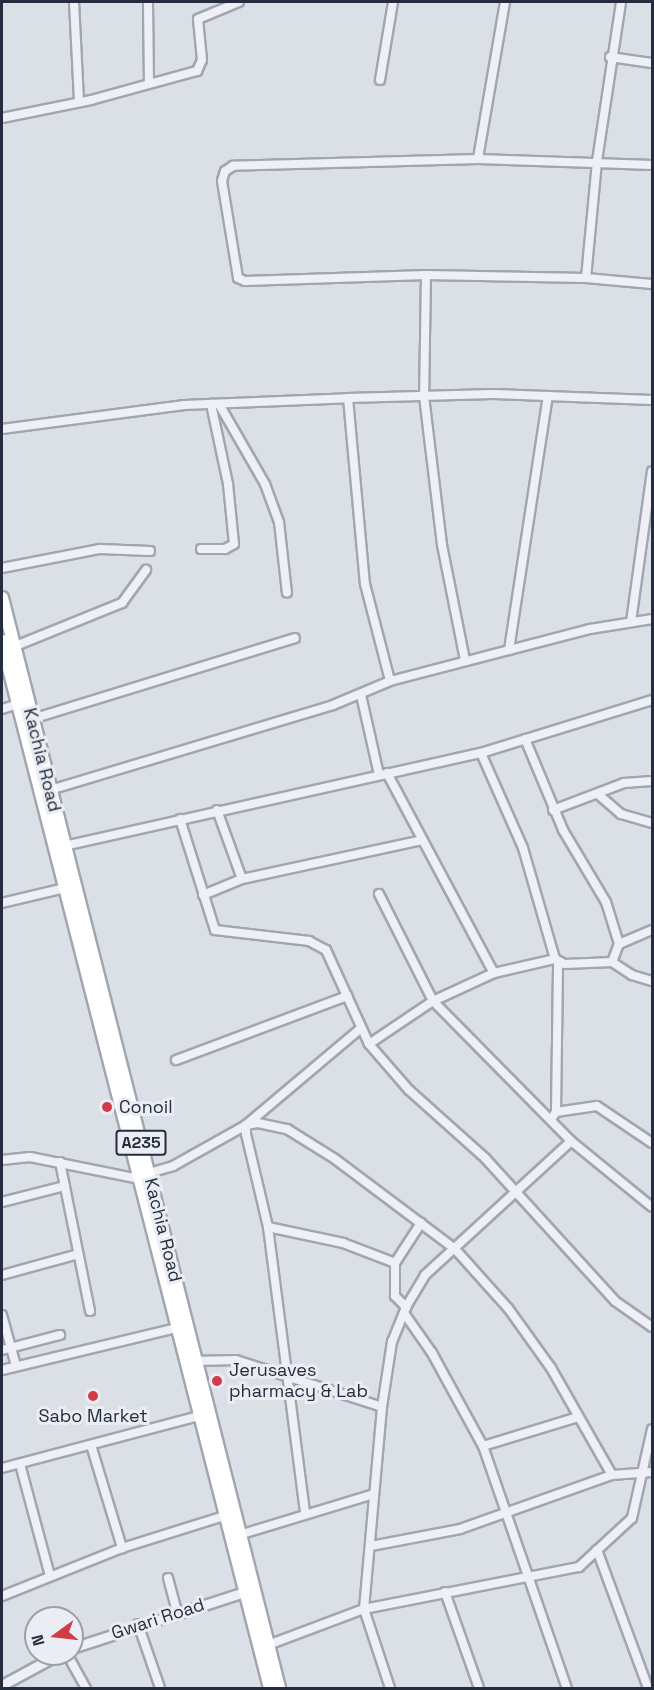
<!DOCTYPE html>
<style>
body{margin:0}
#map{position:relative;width:654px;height:1690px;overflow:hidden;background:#dbdfe6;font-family:"Space Grotesk",sans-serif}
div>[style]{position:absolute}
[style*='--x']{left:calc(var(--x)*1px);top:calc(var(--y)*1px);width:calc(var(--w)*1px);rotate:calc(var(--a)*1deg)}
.roads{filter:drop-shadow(2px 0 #a1a6b0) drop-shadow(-2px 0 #a1a6b0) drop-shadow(0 2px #a1a6b0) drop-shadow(0 -2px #a1a6b0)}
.minor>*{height:8px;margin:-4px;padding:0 4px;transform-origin:4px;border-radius:4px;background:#eef0f5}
.tertiary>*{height:9px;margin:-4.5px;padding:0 4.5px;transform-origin:4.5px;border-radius:4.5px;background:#eef0f5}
.trunk>*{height:12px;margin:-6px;padding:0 6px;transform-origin:6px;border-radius:6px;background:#fff}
.dots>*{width:16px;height:16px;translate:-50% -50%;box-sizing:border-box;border:3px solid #eaeef4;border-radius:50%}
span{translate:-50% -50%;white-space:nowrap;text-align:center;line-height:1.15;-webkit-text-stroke:6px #eaeef4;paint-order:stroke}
.shield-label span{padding:2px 4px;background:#eaeef4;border:2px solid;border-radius:4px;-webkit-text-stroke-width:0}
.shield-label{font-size:16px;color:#252c3d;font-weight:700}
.street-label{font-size:18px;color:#252c3d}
.poi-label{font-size:18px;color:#252c3d}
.left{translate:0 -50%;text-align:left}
.frame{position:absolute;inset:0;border:3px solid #252c3d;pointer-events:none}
.north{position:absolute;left:24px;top:1606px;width:60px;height:60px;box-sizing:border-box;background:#eaeef4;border:2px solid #9ba0ab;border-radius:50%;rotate:255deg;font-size:16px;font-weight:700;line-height:24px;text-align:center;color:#252c3d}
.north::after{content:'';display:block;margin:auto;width:21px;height:27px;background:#d23a48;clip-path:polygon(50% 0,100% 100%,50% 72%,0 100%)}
</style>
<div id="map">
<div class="roads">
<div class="minor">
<i style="--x:74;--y:2;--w:100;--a:87.1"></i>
<i style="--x:148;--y:2;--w:81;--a:89.3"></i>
<i style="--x:505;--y:2;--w:159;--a:99.8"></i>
<i style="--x:478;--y:159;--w:174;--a:2"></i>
<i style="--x:610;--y:57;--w:42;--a:8.1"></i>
<i style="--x:380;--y:80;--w:79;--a:-80.5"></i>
<i style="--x:2;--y:118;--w:91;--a:-11.4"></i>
<i style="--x:91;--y:100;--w:110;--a:-15.3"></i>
<i style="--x:197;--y:71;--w:12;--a:-66"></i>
<i style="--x:202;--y:60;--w:41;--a:-95.6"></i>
<i style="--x:198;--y:19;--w:44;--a:-22.5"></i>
<i style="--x:478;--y:159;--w:245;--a:178.4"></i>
<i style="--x:233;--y:166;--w:9;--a:148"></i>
<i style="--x:225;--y:171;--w:10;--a:107"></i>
<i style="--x:222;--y:181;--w:98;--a:80.6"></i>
<i style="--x:238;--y:278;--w:8;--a:23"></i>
<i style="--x:245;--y:281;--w:181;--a:-1.9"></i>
<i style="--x:426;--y:275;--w:160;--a:1.1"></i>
<i style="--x:586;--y:278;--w:66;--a:5.2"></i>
<i style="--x:426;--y:275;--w:121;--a:90.9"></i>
<i style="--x:424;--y:396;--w:150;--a:83.1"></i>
<i style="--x:442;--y:545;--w:117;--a:78.7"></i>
<i style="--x:586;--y:278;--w:118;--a:-84.6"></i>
<i style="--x:597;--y:161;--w:161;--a:-81.4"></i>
<i style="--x:348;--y:398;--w:187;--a:84.8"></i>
<i style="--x:365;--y:584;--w:100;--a:75.5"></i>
<i style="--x:219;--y:404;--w:92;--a:60.1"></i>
<i style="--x:265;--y:484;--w:40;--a:69.8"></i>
<i style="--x:279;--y:522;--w:71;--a:83.6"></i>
<i style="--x:2;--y:429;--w:184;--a:-7.5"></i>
<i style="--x:184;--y:405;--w:164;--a:-2.4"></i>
<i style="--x:348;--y:398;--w:145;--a:-1.6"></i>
<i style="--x:493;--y:394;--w:159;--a:2.2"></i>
<i style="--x:201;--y:549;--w:24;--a:0"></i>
<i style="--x:225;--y:549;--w:10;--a:-29"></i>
<i style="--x:234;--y:544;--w:60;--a:-95.7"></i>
<i style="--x:228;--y:484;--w:82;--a:-102"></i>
<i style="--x:2;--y:568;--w:100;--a:-11"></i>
<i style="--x:100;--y:549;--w:50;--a:2.3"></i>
<i style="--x:631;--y:622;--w:152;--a:-82.1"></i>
<i style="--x:13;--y:647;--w:118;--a:-22"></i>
<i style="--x:122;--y:603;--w:41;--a:-54"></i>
<i style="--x:509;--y:650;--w:257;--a:-81.3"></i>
<i style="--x:361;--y:695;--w:82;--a:77.3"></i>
<i style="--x:2;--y:709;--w:17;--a:-17"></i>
<i style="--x:32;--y:719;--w:275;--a:-17.1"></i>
<i style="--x:525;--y:739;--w:99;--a:67.3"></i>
<i style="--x:563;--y:830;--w:84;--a:59.2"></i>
<i style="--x:606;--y:902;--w:44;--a:72.8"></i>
<i style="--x:481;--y:753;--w:104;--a:66.1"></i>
<i style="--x:523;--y:848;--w:116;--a:73.9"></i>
<i style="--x:555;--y:959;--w:11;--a:27"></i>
<i style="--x:565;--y:964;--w:47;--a:-2.4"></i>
<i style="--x:612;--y:962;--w:24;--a:33"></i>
<i style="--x:632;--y:975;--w:21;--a:17"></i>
<i style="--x:387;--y:773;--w:227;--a:61.9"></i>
<i style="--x:50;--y:790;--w:295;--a:-16.7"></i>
<i style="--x:333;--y:705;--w:62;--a:-22.8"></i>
<i style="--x:390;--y:681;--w:207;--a:-14.6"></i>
<i style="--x:590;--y:629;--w:63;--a:-9.2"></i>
<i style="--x:599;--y:795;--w:29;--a:41"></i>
<i style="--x:621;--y:814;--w:32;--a:16"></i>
<i style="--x:217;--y:810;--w:73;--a:70.1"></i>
<i style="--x:242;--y:879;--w:184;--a:-12.2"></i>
<i style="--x:553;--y:810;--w:76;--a:-20.8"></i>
<i style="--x:624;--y:783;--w:28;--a:-4"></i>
<i style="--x:180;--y:819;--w:116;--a:72.5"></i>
<i style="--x:215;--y:930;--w:95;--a:6.7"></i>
<i style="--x:309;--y:941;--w:19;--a:28"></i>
<i style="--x:326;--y:950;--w:103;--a:65.4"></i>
<i style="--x:369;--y:1044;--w:61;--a:49"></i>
<i style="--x:409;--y:1090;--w:102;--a:41.8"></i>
<i style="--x:485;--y:1158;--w:193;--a:47.7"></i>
<i style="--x:615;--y:1301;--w:45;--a:35.1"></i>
<i style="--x:64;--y:846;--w:427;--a:-12.6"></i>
<i style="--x:481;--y:753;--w:179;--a:-17.2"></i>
<i style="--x:379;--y:894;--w:120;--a:63.2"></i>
<i style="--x:433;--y:1001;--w:197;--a:45.4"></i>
<i style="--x:571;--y:1141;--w:104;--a:39.2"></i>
<i style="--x:203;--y:895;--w:42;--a:-22.3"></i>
<i style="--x:2;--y:903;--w:65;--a:-13.4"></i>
<i style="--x:612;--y:962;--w:19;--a:-69"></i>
<i style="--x:619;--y:944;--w:36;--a:-23"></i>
<i style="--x:369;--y:1044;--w:77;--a:-33.9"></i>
<i style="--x:433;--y:1001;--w:67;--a:-24.7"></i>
<i style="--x:494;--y:973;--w:63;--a:-12.9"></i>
<i style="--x:176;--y:1060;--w:183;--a:-20.5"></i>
<i style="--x:556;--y:1112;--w:41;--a:-8.3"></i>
<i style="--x:597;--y:1106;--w:66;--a:33.9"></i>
<i style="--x:551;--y:1119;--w:9;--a:-54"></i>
<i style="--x:556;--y:1112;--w:149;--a:-89.2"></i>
<i style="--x:2;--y:1160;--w:28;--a:-6"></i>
<i style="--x:30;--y:1157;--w:111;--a:11.4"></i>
<i style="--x:60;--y:1162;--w:152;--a:78.6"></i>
<i style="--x:149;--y:1173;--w:25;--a:-16"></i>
<i style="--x:173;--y:1166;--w:84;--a:-29.3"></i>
<i style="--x:246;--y:1125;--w:150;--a:-40.1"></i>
<i style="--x:2;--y:1202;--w:65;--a:-14.3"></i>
<i style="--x:268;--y:1227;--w:77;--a:12"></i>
<i style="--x:343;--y:1243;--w:56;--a:21"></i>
<i style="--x:395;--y:1263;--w:48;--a:-57"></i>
<i style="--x:395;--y:1263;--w:33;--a:90"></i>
<i style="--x:395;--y:1296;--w:16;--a:45"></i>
<i style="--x:2;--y:1275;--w:79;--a:-15.4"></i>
<i style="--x:404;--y:1313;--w:49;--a:55"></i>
<i style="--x:432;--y:1353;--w:106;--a:61.3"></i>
<i style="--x:483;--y:1446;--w:256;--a:70.9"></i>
<i style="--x:2;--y:1315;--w:53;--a:74.6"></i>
<i style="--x:2;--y:1350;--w:60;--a:-14.5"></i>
<i style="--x:195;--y:1361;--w:41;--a:-1.4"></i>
<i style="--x:236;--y:1360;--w:153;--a:17.8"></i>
<i style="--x:2;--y:1370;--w:180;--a:-13.5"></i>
<i style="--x:91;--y:1445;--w:108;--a:73.2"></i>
<i style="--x:483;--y:1446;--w:99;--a:-17"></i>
<i style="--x:20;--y:1464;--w:116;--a:75"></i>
<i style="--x:2;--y:1468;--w:204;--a:-14.8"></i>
<i style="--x:305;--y:1512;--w:287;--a:-97.4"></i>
<i style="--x:268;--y:1227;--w:96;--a:-103.3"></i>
<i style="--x:246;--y:1134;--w:9;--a:-90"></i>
<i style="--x:246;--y:1125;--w:12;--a:-9"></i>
<i style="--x:258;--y:1123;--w:30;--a:12"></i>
<i style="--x:287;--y:1129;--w:57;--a:32"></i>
<i style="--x:335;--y:1159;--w:150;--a:36.9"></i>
<i style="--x:455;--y:1249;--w:79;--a:48.1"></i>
<i style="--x:508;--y:1308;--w:74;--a:54.4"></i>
<i style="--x:551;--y:1368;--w:123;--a:60.3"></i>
<i style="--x:239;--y:1535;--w:141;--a:-16.9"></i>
<i style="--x:371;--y:1546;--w:91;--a:-10.8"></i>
<i style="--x:460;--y:1529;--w:161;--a:-19.6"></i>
<i style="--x:612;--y:1475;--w:40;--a:-4.3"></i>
<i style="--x:597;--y:1550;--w:147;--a:69.7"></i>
<i style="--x:168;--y:1578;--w:35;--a:75"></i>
<i style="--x:445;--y:1592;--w:102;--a:70.5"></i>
<i style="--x:2;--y:1596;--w:129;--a:-21.8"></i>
<i style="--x:122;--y:1548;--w:107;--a:-17.4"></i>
<i style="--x:138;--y:1624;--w:68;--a:71"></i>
<i style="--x:268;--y:1645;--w:103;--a:-20.6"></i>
<i style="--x:364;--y:1609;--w:219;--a:-11.1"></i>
<i style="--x:579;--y:1567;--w:72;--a:-42.8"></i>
<i style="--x:632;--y:1518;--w:91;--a:-77.3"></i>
<i style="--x:67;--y:1654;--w:39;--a:61"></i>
<i style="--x:390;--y:1688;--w:83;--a:-108.2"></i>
<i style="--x:364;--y:1609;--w:203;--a:-84.9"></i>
<i style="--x:382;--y:1407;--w:66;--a:-81.3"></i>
<i style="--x:392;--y:1342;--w:38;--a:-68"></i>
<i style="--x:406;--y:1307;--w:37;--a:-59"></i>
<i style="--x:425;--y:1275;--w:198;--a:-42.5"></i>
</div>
<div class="tertiary">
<i style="--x:72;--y:1648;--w:181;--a:-18"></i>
<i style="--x:2;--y:1685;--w:65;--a:-28.5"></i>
</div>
<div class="trunk">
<i style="--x:2;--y:598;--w:1125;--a:75.74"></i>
<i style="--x:2;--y:641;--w:1081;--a:75.64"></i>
</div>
</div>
<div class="dots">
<i style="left:107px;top:1107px;background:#d23a48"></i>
<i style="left:217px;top:1381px;background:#d23a48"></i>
<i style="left:93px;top:1396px;background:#d23a48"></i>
</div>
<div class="shield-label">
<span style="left:141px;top:1143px">A235</span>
</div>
<div class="street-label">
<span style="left:42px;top:760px;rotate:76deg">Kachia Road</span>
<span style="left:163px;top:1230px;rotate:76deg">Kachia Road</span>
<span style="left:158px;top:1619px;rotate:-18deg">Gwari Road</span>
</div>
<div class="poi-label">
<span class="left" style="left:119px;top:1107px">Conoil</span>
<span class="left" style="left:229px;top:1381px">Jerusaves<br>pharmacy &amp; Lab</span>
<span style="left:93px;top:1416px">Sabo Market</span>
</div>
<div class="frame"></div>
<div class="north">N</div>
</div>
